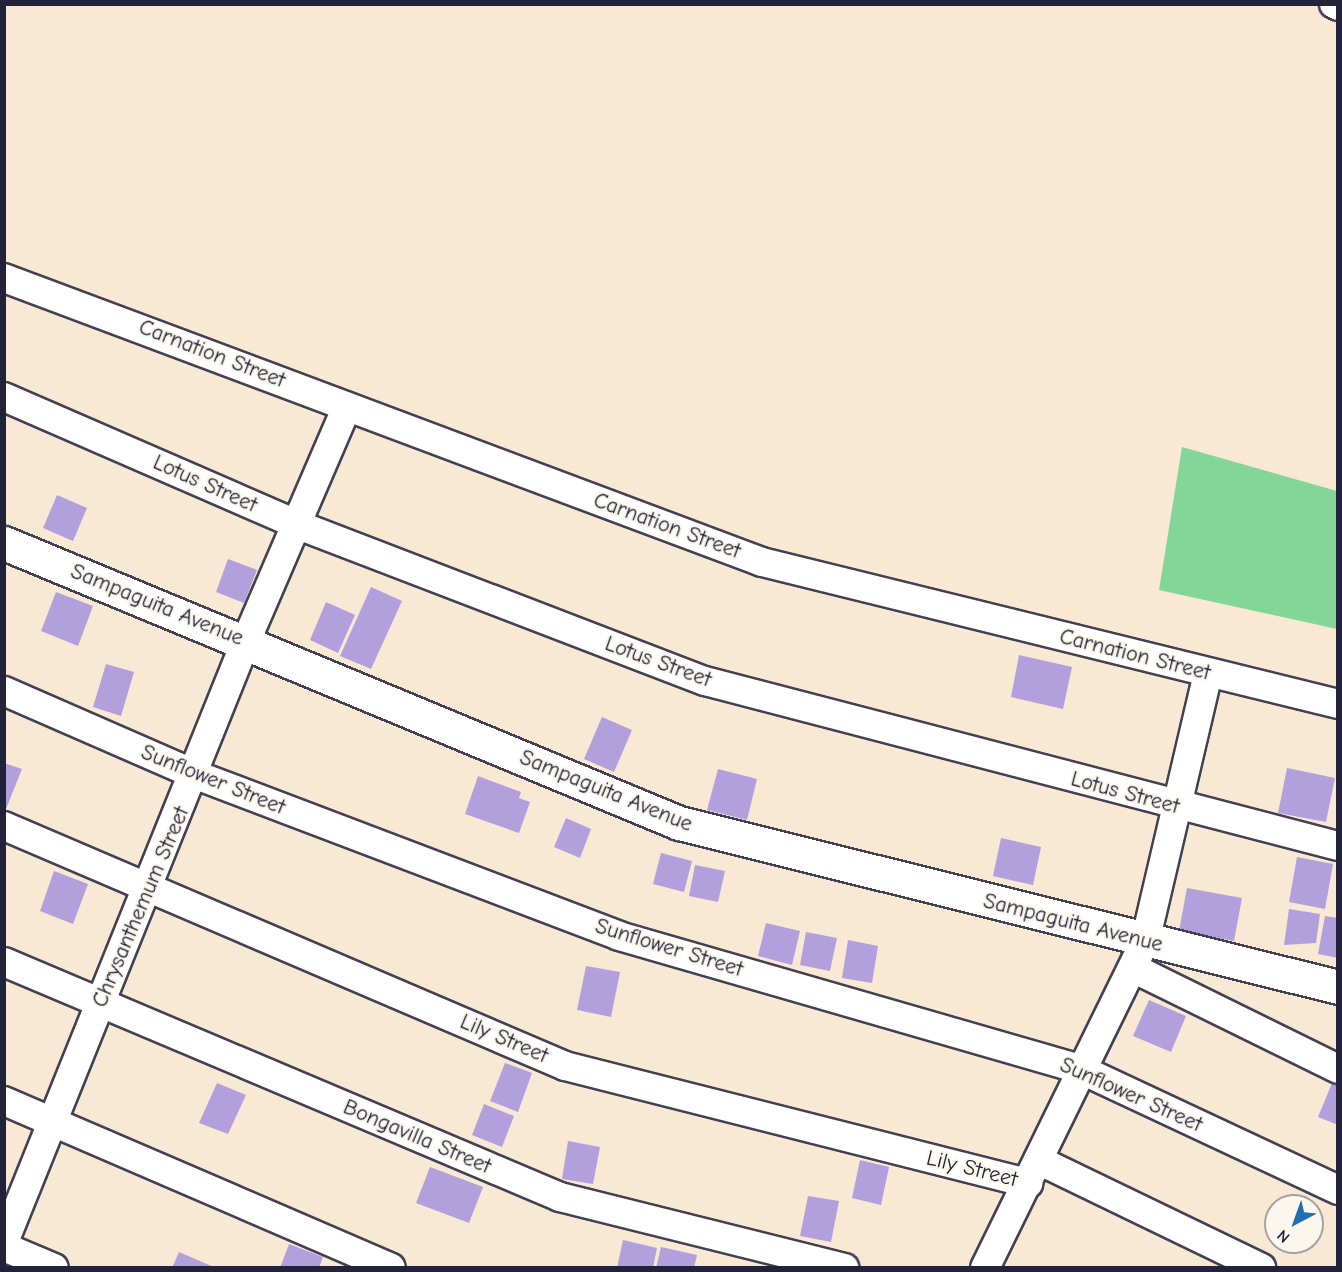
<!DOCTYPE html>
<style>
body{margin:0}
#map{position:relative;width:1342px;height:1272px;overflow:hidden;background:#f8e8d4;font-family:"Comic Neue",sans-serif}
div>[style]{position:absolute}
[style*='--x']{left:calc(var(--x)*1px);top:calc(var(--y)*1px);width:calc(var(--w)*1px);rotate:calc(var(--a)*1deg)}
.green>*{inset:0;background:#84d698}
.building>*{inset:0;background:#b2a0dd}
.roads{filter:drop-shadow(2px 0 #424052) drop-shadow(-2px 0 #424052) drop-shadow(0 2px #424052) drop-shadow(0 -2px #424052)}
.minor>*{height:28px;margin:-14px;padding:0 14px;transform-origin:14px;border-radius:14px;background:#fff}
.major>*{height:33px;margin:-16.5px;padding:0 16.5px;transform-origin:16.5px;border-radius:16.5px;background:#fff}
span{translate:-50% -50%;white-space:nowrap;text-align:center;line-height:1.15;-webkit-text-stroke:4.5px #fbf7ec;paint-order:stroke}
.street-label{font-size:22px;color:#22223b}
.frame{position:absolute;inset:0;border:6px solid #22223b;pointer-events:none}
.north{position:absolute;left:1264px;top:1194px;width:60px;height:60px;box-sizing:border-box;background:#fbf7ec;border:2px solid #a4a2a5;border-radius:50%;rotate:221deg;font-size:16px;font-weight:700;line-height:24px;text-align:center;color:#22223b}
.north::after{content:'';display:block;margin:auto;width:21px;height:27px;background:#1f6fb2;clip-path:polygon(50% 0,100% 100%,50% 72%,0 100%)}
</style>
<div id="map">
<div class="green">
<i style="clip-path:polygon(1182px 447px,1337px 491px,1337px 629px,1159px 590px)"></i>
</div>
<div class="building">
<i style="clip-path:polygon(57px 495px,87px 508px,73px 541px,43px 528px)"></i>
<i style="clip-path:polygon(228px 559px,257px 570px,244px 603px,216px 592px)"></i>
<i style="clip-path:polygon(371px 587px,402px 601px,371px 669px,340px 656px)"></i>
<i style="clip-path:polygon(56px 592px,93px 606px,78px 646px,41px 631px)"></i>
<i style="clip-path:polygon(326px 602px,355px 615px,338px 653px,310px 640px)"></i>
<i style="clip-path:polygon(1019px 655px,1072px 667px,1063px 709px,1011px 697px)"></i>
<i style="clip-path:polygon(106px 664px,134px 672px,121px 716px,93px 707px)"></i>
<i style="clip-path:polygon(602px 717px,632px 730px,614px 772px,584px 759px)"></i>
<i style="clip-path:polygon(4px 763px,22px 769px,6px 809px,4px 808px)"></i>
<i style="clip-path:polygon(1287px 768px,1335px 778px,1326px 822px,1278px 813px)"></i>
<i style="clip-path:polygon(718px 769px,757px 779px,747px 820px,707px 810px)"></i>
<i style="clip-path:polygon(478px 776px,521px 792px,519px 798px,530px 802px,519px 833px,465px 814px)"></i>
<i style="clip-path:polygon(566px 818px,591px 829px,580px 858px,554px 847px)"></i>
<i style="clip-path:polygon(1001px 838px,1041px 847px,1033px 885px,993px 876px)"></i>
<i style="clip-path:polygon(661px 853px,692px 861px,684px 892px,653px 884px)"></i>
<i style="clip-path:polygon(1297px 857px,1333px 864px,1325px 909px,1289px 902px)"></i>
<i style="clip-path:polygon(695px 865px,725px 871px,718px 902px,689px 896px)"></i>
<i style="clip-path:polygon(54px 871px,88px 884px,73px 924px,40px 911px)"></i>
<i style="clip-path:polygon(1187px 888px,1242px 898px,1234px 941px,1179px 931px)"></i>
<i style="clip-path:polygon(1289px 909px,1320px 914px,1316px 943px,1284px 945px)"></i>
<i style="clip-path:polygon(1325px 916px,1338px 918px,1338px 958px,1318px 954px)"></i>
<i style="clip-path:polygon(766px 923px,800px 931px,792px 965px,758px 956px)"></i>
<i style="clip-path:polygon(806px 932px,837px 938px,830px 971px,800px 965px)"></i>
<i style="clip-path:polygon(848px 940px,878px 946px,872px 983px,842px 978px)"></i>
<i style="clip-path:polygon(586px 966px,620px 972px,611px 1017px,577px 1010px)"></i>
<i style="clip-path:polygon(1149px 1000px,1186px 1016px,1171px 1052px,1133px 1036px)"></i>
<i style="clip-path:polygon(505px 1063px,532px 1073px,518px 1112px,490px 1101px)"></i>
<i style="clip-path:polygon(217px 1083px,246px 1095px,228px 1134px,199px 1123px)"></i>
<i style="clip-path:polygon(1332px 1083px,1338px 1085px,1338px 1125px,1318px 1117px)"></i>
<i style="clip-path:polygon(484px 1104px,514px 1116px,502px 1147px,472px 1135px)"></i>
<i style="clip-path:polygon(568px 1141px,600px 1147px,593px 1184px,562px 1179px)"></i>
<i style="clip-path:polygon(860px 1160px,889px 1167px,881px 1205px,852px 1198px)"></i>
<i style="clip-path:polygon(430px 1167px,483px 1187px,469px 1223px,416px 1203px)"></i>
<i style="clip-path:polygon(808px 1196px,839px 1201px,831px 1242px,800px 1236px)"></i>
<i style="clip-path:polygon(623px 1240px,657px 1248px,653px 1268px,617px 1268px)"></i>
<i style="clip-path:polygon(289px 1244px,323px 1257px,319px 1268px,280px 1268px)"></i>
<i style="clip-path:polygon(661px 1247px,697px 1255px,694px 1268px,656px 1268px)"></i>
<i style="clip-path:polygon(179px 1252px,216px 1268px,172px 1268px)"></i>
</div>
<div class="roads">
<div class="minor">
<i style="--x:1334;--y:4;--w:4;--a:27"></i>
<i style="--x:4;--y:278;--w:809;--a:20.54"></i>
<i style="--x:762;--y:562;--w:593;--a:13.85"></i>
<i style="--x:4;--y:397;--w:321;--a:23.5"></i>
<i style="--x:298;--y:525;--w:436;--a:21"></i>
<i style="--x:705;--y:681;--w:654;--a:14.61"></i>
<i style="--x:4;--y:691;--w:210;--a:23.6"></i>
<i style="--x:196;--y:775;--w:453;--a:20.8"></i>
<i style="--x:619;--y:936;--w:482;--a:16.1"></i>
<i style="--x:1082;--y:1070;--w:283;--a:25.1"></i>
<i style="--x:4;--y:826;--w:610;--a:23.16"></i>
<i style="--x:565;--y:1066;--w:478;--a:14.2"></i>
<i style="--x:4;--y:962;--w:604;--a:22.91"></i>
<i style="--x:560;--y:1197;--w:293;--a:14"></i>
<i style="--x:1135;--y:969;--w:226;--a:26.2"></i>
<i style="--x:4;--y:1101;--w:421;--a:23.3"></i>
<i style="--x:1038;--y:1160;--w:248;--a:25.8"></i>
<i style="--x:4;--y:1242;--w:648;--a:-68.07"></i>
<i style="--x:246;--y:641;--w:255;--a:-66.7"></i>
<i style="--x:4;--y:1247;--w:54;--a:22.8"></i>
<i style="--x:985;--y:1268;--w:363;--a:-63.9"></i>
<i style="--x:1145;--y:942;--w:276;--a:-76.8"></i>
</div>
<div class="major">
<i style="--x:4;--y:543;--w:731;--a:22.53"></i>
<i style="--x:679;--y:823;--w:679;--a:13.97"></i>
</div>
</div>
<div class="street-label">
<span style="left:212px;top:354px;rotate:21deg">Carnation Street</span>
<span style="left:205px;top:484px;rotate:24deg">Lotus Street</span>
<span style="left:667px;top:526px;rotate:20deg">Carnation Street</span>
<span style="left:157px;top:605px;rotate:22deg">Sampaguita Avenue</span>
<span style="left:1135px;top:655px;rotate:14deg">Carnation Street</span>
<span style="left:658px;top:662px;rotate:20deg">Lotus Street</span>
<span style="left:213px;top:780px;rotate:22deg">Sunflower Street</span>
<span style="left:606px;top:791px;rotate:22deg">Sampaguita Avenue</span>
<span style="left:1125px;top:793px;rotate:15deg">Lotus Street</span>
<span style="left:141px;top:907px;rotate:-67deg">Chrysanthemum Street</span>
<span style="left:1073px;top:923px;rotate:14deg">Sampaguita Avenue</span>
<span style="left:669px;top:948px;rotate:17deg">Sunflower Street</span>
<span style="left:504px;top:1039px;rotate:23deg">Lily Street</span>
<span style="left:1131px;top:1095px;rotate:24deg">Sunflower Street</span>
<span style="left:417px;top:1137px;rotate:23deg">Bongavilla Street</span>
<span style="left:972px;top:1169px;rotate:14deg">Lily Street</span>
</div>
<div class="frame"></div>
<div class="north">N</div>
</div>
